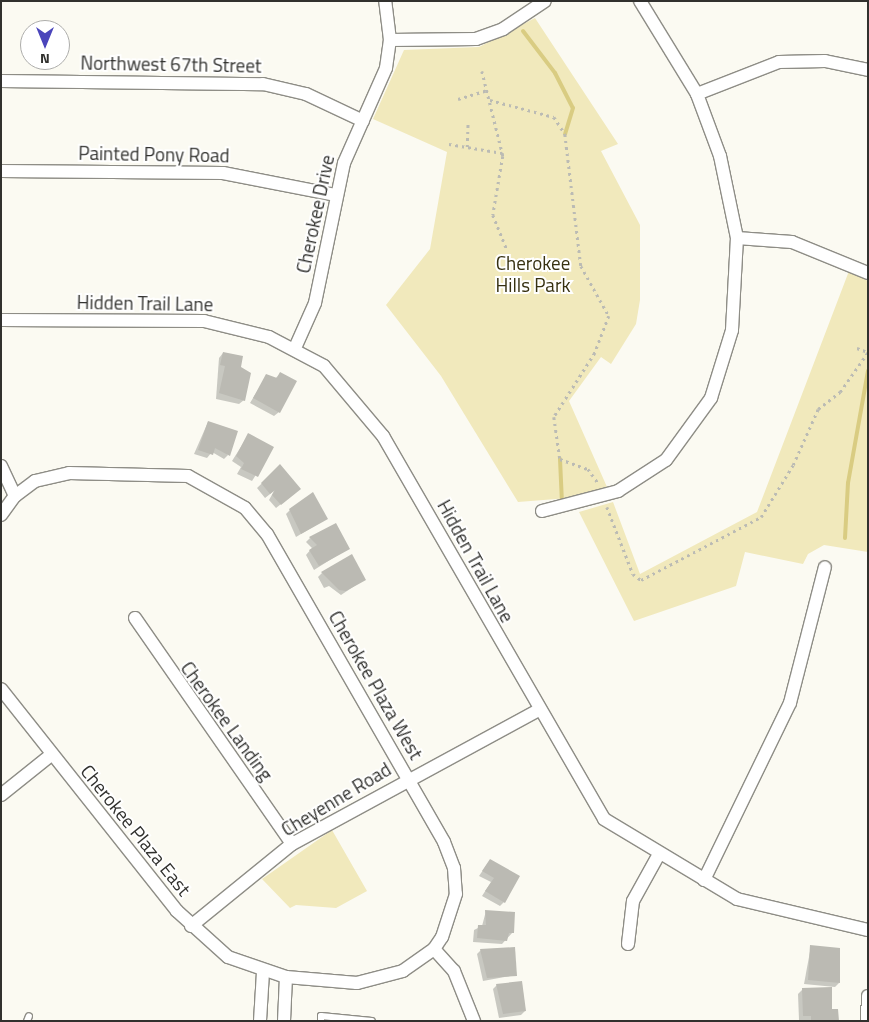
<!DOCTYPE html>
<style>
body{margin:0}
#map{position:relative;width:869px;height:1022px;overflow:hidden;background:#fbfaf2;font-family:"Titillium Web",sans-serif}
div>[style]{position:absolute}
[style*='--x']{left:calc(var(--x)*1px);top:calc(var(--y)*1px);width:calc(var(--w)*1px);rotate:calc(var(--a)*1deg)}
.green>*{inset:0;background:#f1e9bc}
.shadow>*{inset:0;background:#0003}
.stream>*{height:4px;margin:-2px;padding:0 2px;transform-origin:2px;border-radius:2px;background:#d9cc82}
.building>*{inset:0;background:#bbbab3}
.path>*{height:2.5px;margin-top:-1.25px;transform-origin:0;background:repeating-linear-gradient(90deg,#bbbbb4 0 2.5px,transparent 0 6.5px)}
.roads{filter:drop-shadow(1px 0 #8e8d86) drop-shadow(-1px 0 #8e8d86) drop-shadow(0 1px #8e8d86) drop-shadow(0 -1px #8e8d86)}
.service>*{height:6px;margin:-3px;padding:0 3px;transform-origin:3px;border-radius:3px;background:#fff}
.minor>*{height:12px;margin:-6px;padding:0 6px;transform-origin:6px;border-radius:6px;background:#fff}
span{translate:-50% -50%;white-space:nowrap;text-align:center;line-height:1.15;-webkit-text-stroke:4px #fff;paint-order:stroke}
.street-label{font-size:19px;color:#31312e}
.park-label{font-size:19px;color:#373111}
.frame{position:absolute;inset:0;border:2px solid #31312e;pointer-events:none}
.north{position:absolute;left:20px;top:20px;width:50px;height:50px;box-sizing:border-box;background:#fff;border:1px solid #adadab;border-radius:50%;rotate:180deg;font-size:14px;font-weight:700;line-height:20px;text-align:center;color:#31312e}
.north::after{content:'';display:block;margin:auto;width:18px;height:22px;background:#4b45bb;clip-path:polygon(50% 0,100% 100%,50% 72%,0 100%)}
</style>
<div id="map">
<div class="green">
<i style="clip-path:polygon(535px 18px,618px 144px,601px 151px,640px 225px,640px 300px,636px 324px,611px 364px,601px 357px,569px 401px,607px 487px,569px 498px,518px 502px,441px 376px,386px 305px,430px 249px,447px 152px,373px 119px,404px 50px,479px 47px)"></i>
<i style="clip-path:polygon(849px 271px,868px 281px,868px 552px,824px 545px,808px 554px,803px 564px,745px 552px,736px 586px,634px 621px,579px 512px,613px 502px,640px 574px,757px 512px)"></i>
<i style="clip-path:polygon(332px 830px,367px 891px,336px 908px,296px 905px,290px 908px,262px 879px)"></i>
</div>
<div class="shadow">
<i style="clip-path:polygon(223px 353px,239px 368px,244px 400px,239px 404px,216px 399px,219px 358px)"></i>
<i style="clip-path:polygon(280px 373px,279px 412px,274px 416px,250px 403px,267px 375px,275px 379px)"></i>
<i style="clip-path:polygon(208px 422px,228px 455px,224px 459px,212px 452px,207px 458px,194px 454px)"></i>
<i style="clip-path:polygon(249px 434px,273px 448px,252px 481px,237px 474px,241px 467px,232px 461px)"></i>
<i style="clip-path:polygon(280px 466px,295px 493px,276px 508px,269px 500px,274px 491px,265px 498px,257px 488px)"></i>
<i style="clip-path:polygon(290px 510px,326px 519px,296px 537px,286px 514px)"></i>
<i style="clip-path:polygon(310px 538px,349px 548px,314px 570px,306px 555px,312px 548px,306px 542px)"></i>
<i style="clip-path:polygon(322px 573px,365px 579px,341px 595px,329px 586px,324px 588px,318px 577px)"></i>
<i style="clip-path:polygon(490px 860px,504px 902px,500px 906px,482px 896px,491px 882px,479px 876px)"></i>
<i style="clip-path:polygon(486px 911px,513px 932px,502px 944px,473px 942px,474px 930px,482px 926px)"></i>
<i style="clip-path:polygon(811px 946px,839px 983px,835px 987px,804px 984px)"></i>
<i style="clip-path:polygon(481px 950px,516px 975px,483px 981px,477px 954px)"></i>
<i style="clip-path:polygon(497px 985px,525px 1011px,521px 1015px,499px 1018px,493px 989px)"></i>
<i style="clip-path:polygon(803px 989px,831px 1010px,838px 1021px,799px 1020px,798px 994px)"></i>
</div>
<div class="stream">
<i style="--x:523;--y:31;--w:53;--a:52.7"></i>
<i style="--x:555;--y:73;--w:39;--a:63"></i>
<i style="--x:573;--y:108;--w:27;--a:107"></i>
<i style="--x:560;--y:459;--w:44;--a:87.4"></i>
<i style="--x:845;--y:538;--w:55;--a:-86.9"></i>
<i style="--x:848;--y:483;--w:114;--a:-79.9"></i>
</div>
<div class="building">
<i style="clip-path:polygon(223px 352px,243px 356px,241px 367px,251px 373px,245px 401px,219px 393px,225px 366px,220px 365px)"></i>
<i style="clip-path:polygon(280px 372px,297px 381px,280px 413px,253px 398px,266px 374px,277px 378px)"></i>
<i style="clip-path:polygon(208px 421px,238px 431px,230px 456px,215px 448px,213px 455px,198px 450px)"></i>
<i style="clip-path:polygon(248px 433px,274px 447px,258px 477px,241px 469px,244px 463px,236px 456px)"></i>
<i style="clip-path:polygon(280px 464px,301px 489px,281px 505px,272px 495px,275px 490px,270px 494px,261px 483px)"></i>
<i style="clip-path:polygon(313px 492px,328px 519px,301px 534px,289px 509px)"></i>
<i style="clip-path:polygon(336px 523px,350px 549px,319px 566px,309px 550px,317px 545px,309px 537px)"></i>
<i style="clip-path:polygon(352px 554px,366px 580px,346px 591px,339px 590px,321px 572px)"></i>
<i style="clip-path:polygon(490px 859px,520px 876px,505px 903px,485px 891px,494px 878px,482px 871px)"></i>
<i style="clip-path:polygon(485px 910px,515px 912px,514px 933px,509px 933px,507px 941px,477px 938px,478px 925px,486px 925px)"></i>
<i style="clip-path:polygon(810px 945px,840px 948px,840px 983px,808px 980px)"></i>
<i style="clip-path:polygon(515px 947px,517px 976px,487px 978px,480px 949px)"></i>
<i style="clip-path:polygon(522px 981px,526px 1011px,503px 1014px,496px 984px)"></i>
<i style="clip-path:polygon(832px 987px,832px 1009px,838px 1009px,839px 1021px,811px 1021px,811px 1016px,803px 1016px,802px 988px)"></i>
</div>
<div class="path">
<i style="--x:482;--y:71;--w:88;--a:76.1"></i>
<i style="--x:503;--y:156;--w:60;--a:99.6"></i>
<i style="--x:493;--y:215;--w:37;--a:68"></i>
<i style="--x:458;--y:99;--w:30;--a:-17"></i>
<i style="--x:490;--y:100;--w:66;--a:14.9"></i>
<i style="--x:554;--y:117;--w:20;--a:57"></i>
<i style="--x:565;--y:134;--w:133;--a:83.1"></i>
<i style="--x:581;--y:266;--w:57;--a:60.8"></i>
<i style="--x:609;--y:316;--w:40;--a:111"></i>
<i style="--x:595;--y:353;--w:76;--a:122.6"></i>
<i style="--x:554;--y:417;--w:42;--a:81.9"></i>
<i style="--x:560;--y:459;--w:30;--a:20"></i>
<i style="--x:588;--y:469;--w:17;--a:54"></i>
<i style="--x:449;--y:144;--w:54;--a:9.6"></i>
<i style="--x:467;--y:147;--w:23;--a:-88"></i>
<i style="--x:857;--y:348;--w:9;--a:21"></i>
<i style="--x:607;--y:507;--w:72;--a:68.8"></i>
<i style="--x:633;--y:574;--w:10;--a:37"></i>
<i style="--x:641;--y:580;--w:136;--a:-27.7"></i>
<i style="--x:761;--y:517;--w:61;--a:-58.4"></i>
<i style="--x:793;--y:465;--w:61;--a:-65.9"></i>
<i style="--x:818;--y:409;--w:28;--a:-38"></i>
<i style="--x:840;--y:392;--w:49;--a:-55"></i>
</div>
<div class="roads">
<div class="service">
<i style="--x:27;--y:1021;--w:5;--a:-68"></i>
<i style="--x:321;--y:1021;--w:5;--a:-90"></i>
<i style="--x:321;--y:1016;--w:51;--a:5.6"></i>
</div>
<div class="minor">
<i style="--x:390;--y:40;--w:86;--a:-0.7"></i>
<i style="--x:476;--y:39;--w:29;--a:-20"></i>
<i style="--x:503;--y:29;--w:50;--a:-33.7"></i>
<i style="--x:1;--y:81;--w:262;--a:0.7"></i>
<i style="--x:263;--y:84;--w:44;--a:13.1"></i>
<i style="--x:306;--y:94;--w:63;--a:25.3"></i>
<i style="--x:697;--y:94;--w:88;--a:-21.3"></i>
<i style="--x:779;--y:62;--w:46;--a:-1.2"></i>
<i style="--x:825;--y:61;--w:44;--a:11.8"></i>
<i style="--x:1;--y:171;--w:222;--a:0.5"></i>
<i style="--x:223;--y:173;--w:114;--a:11.1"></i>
<i style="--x:737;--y:238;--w:55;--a:4.2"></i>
<i style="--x:792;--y:242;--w:82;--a:22.2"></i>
<i style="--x:1;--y:320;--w:203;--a:0.3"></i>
<i style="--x:204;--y:321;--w:67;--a:13.8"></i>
<i style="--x:269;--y:337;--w:62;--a:27.8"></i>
<i style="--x:324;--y:366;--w:92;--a:49.9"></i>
<i style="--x:383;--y:436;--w:442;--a:60"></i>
<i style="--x:604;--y:819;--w:155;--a:31"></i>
<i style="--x:737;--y:899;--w:135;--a:13.3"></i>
<i style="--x:295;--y:348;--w:49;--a:-66"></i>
<i style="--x:315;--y:303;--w:143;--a:-78.3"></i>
<i style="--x:344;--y:163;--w:104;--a:-66.1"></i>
<i style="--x:386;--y:68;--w:28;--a:-82"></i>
<i style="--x:390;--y:40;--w:39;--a:-97"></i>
<i style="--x:1;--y:466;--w:33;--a:65"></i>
<i style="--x:542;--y:511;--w:79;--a:-14.7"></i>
<i style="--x:618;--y:491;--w:57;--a:-32.9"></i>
<i style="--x:666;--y:460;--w:77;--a:-54"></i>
<i style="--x:711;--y:398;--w:71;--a:-72.8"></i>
<i style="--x:732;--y:330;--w:92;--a:-86.9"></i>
<i style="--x:737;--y:238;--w:84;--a:-101.7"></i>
<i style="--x:720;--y:156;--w:66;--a:-110.4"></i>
<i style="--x:697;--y:94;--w:109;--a:-121.5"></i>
<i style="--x:1;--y:515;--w:24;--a:-54"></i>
<i style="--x:15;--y:496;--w:25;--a:-37"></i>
<i style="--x:35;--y:481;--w:35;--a:-13"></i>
<i style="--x:69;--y:473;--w:119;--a:1.4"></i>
<i style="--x:188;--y:476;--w:65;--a:29.3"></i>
<i style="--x:245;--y:508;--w:34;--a:50"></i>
<i style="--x:267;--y:534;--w:355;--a:60.1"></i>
<i style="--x:444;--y:842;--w:28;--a:69"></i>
<i style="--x:454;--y:868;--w:26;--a:86"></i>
<i style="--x:456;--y:894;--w:45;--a:108"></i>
<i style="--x:442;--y:937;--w:14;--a:124"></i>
<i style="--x:434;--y:949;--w:38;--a:145"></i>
<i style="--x:403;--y:971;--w:48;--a:165.4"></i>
<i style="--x:357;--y:983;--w:71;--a:-175.2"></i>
<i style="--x:286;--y:977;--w:61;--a:-161"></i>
<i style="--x:228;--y:957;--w:69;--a:-138"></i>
<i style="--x:177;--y:911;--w:283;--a:-128.4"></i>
<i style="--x:135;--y:618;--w:275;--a:55.2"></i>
<i style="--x:1;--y:795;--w:64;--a:-38.7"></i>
<i style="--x:704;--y:880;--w:197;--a:-64.1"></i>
<i style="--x:790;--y:703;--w:140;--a:-75.6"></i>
<i style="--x:191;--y:926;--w:130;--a:-39.1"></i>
<i style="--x:292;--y:844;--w:281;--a:-28.5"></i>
<i style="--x:628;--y:944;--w:43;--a:-83.4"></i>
<i style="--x:633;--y:901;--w:54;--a:-61"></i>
<i style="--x:434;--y:949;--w:30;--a:48"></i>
<i style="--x:454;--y:971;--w:54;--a:68.2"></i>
<i style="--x:260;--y:1021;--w:49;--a:-86.5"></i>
<i style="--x:284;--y:1021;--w:44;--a:-87.4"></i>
<i style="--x:867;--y:1021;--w:25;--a:-88"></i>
</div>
</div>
<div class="street-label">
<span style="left:171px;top:64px;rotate:1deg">Northwest 67th Street</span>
<span style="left:154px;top:154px;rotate:1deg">Painted Pony Road</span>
<span style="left:315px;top:214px;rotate:-78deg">Cherokee Drive</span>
<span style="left:145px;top:303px;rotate:1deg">Hidden Trail Lane</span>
<span style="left:476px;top:561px;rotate:61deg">Hidden Trail Lane</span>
<span style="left:376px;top:685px;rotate:60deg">Cherokee Plaza West</span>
<span style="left:227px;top:721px;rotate:54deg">Cherokee Landing</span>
<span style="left:336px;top:799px;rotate:-31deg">Cheyenne Road</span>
<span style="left:136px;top:830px;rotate:51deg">Cherokee Plaza East</span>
</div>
<div class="park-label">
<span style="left:533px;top:274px">Cherokee<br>Hills Park</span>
</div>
<div class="frame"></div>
<div class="north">N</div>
</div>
